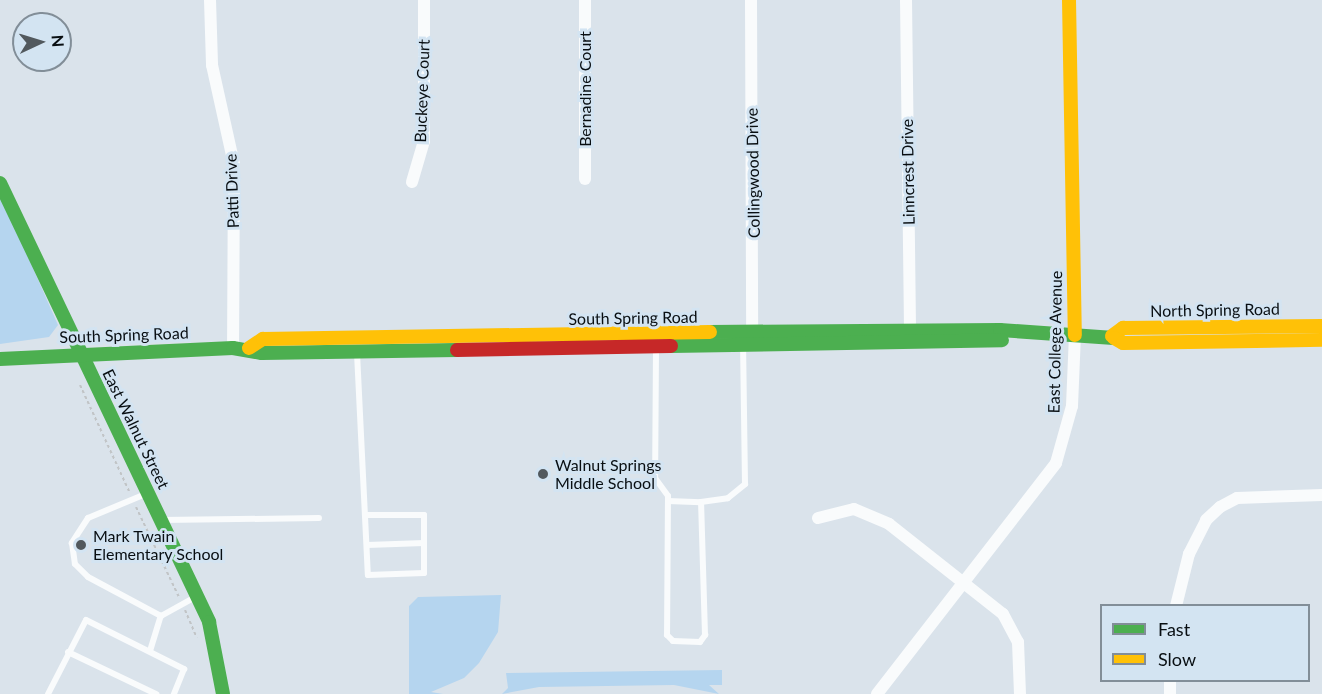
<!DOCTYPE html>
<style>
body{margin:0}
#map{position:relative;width:1322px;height:694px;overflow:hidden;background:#dae3eb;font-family:Lato,sans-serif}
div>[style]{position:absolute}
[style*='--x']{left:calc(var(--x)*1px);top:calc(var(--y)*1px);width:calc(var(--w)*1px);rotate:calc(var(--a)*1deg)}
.green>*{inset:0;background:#b5d5ef}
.path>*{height:2px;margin-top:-1px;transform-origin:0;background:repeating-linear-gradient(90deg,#c1c4c6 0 3px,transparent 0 6px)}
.lane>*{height:6px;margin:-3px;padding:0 3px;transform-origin:3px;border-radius:3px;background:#f9fbfc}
.street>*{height:12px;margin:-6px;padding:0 6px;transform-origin:6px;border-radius:6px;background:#f9fbfc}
.fast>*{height:14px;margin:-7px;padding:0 7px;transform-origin:7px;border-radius:7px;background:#4caf50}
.slow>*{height:14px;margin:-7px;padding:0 7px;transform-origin:7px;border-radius:7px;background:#ffc107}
.jam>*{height:14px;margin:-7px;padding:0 7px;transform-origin:7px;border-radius:7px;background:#c62828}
.dots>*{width:16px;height:16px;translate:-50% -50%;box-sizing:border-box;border:3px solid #d3e4f2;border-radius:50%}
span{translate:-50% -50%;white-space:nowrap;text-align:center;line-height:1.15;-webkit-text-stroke:6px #d3e4f2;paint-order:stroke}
.street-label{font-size:16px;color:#080e12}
.poi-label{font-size:16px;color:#080e12}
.left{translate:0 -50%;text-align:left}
.legend{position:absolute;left:1100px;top:604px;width:210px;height:78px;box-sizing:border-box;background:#d3e4f2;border:2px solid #828e98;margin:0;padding:8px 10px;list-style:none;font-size:18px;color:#080e12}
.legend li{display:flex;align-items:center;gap:12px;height:30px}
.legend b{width:30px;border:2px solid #828e98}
.north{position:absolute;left:12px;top:12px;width:60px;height:60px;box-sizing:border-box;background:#d3e4f2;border:2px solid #828e98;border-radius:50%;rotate:86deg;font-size:16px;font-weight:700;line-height:24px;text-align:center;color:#080e12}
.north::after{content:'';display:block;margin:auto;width:21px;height:27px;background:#52595e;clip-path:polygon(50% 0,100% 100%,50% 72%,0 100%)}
</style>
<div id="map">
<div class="green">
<i style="clip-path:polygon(0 193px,58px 325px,49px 337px,0 344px)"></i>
<i style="clip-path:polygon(501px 595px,498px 632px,479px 663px,464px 678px,431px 692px,443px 694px,409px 694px,409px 606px,418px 597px)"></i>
<i style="clip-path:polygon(722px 670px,722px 685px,709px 685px,719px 694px,674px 685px,539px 687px,502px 694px,508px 688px,506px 673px)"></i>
</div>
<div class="path">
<i style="--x:80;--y:385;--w:117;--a:65.2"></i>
<i style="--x:136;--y:507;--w:100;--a:64.5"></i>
<i style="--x:185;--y:610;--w:30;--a:67"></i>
</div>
<div class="lane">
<i style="--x:656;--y:349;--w:129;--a:90.4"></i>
<i style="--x:655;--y:478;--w:22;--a:54"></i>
<i style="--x:668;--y:496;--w:139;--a:90.4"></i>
<i style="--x:667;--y:635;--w:8;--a:45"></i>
<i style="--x:673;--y:641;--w:27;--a:2"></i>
<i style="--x:700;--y:642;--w:9;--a:-54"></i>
<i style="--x:705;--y:635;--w:133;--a:-91.7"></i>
<i style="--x:701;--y:502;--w:27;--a:-8"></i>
<i style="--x:728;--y:498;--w:22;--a:-39"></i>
<i style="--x:745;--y:484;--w:138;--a:-90.8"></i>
<i style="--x:357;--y:353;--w:222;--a:87.2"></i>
<i style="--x:368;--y:575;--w:56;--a:-2"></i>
<i style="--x:424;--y:573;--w:30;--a:-90"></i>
<i style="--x:148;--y:493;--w:65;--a:157.4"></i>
<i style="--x:88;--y:518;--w:30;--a:123"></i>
<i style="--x:72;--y:543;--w:21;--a:82"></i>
<i style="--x:75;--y:564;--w:18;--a:45"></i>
<i style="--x:88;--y:577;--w:83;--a:28.1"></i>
<i style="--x:161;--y:616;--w:39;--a:-29"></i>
<i style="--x:668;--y:501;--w:33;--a:2"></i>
<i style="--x:365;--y:515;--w:59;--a:0"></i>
<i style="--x:424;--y:515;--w:28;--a:90"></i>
<i style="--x:424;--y:543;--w:57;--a:178"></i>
<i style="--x:162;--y:520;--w:157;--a:-0.7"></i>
<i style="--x:150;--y:651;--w:37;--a:-73"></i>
<i style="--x:68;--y:652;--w:98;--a:25.5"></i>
<i style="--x:48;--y:694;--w:83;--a:-62.8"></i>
<i style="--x:86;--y:620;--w:110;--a:26.6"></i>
<i style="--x:184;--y:669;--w:27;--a:112"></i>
</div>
<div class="street">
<i style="--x:210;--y:0;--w:65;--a:88.2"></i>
<i style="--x:212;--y:65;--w:101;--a:77.5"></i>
<i style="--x:234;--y:164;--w:184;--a:90.3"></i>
<i style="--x:585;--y:0;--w:179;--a:90"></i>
<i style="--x:751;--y:0;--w:338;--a:89.8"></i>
<i style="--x:906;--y:0;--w:338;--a:89.3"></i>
<i style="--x:412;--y:182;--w:43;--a:-73.7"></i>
<i style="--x:424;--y:141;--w:141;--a:-90"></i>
<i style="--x:818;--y:518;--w:37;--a:-14"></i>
<i style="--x:854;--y:509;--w:38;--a:23"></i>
<i style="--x:889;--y:524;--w:145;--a:38.3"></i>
<i style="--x:1003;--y:614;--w:32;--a:62"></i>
<i style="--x:1018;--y:642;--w:52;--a:87.8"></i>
<i style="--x:1176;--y:606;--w:54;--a:-76"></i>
<i style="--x:1189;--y:554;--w:38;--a:-63"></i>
<i style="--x:1206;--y:520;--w:19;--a:-43"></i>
<i style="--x:1220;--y:507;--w:19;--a:-28"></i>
<i style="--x:1237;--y:498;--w:85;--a:-2"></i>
<i style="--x:1170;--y:680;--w:14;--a:90"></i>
<i style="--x:877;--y:694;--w:292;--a:-52.2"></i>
<i style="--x:1056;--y:463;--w:59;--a:-74.3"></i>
<i style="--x:1072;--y:406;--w:71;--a:-87.6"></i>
</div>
<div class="fast">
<i style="--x:0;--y:183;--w:486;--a:64.5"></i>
<i style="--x:209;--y:622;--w:73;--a:79"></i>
<i style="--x:710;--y:332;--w:290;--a:-0.4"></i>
<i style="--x:1000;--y:330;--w:114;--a:4"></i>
<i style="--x:671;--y:346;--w:331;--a:-1"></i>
<i style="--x:0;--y:359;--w:233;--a:-2.7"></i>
<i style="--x:233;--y:348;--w:29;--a:10"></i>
<i style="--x:262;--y:353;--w:195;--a:-0.9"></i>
</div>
<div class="slow">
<i style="--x:1069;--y:0;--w:335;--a:89"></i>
<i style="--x:1112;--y:336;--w:14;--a:-36"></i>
<i style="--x:1123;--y:328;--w:199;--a:-0.6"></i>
<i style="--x:1114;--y:338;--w:10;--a:29"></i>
<i style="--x:1123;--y:343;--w:199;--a:-0.9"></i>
<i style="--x:249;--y:348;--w:17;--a:-33"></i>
<i style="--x:263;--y:339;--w:447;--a:-0.9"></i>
</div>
<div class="jam">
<i style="--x:457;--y:350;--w:214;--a:-1.1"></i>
</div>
<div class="dots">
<i style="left:543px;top:474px;background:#52595e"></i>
<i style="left:81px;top:545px;background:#52595e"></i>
</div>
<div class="street-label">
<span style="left:585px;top:89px;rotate:-90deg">Bernadine Court</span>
<span style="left:422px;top:91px;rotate:-88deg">Buckeye Court</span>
<span style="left:908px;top:172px;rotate:-91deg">Linncrest Drive</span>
<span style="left:753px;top:173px;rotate:-91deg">Collingwood Drive</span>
<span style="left:232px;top:191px;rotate:-92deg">Patti Drive</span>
<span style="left:1215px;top:310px;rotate:-1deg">North Spring Road</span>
<span style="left:633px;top:318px;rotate:-1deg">South Spring Road</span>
<span style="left:124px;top:335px;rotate:-2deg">South Spring Road</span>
<span style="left:1055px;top:342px;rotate:-89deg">East College Avenue</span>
<span style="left:136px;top:429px;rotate:64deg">East Walnut Street</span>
</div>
<div class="poi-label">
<span class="left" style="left:555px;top:474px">Walnut Springs<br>Middle School</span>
<span class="left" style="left:93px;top:545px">Mark Twain<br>Elementary School</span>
</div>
<ul class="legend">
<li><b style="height:8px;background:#4caf50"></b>Fast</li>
<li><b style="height:8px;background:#ffc107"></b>Slow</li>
</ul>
<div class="north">N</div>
</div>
